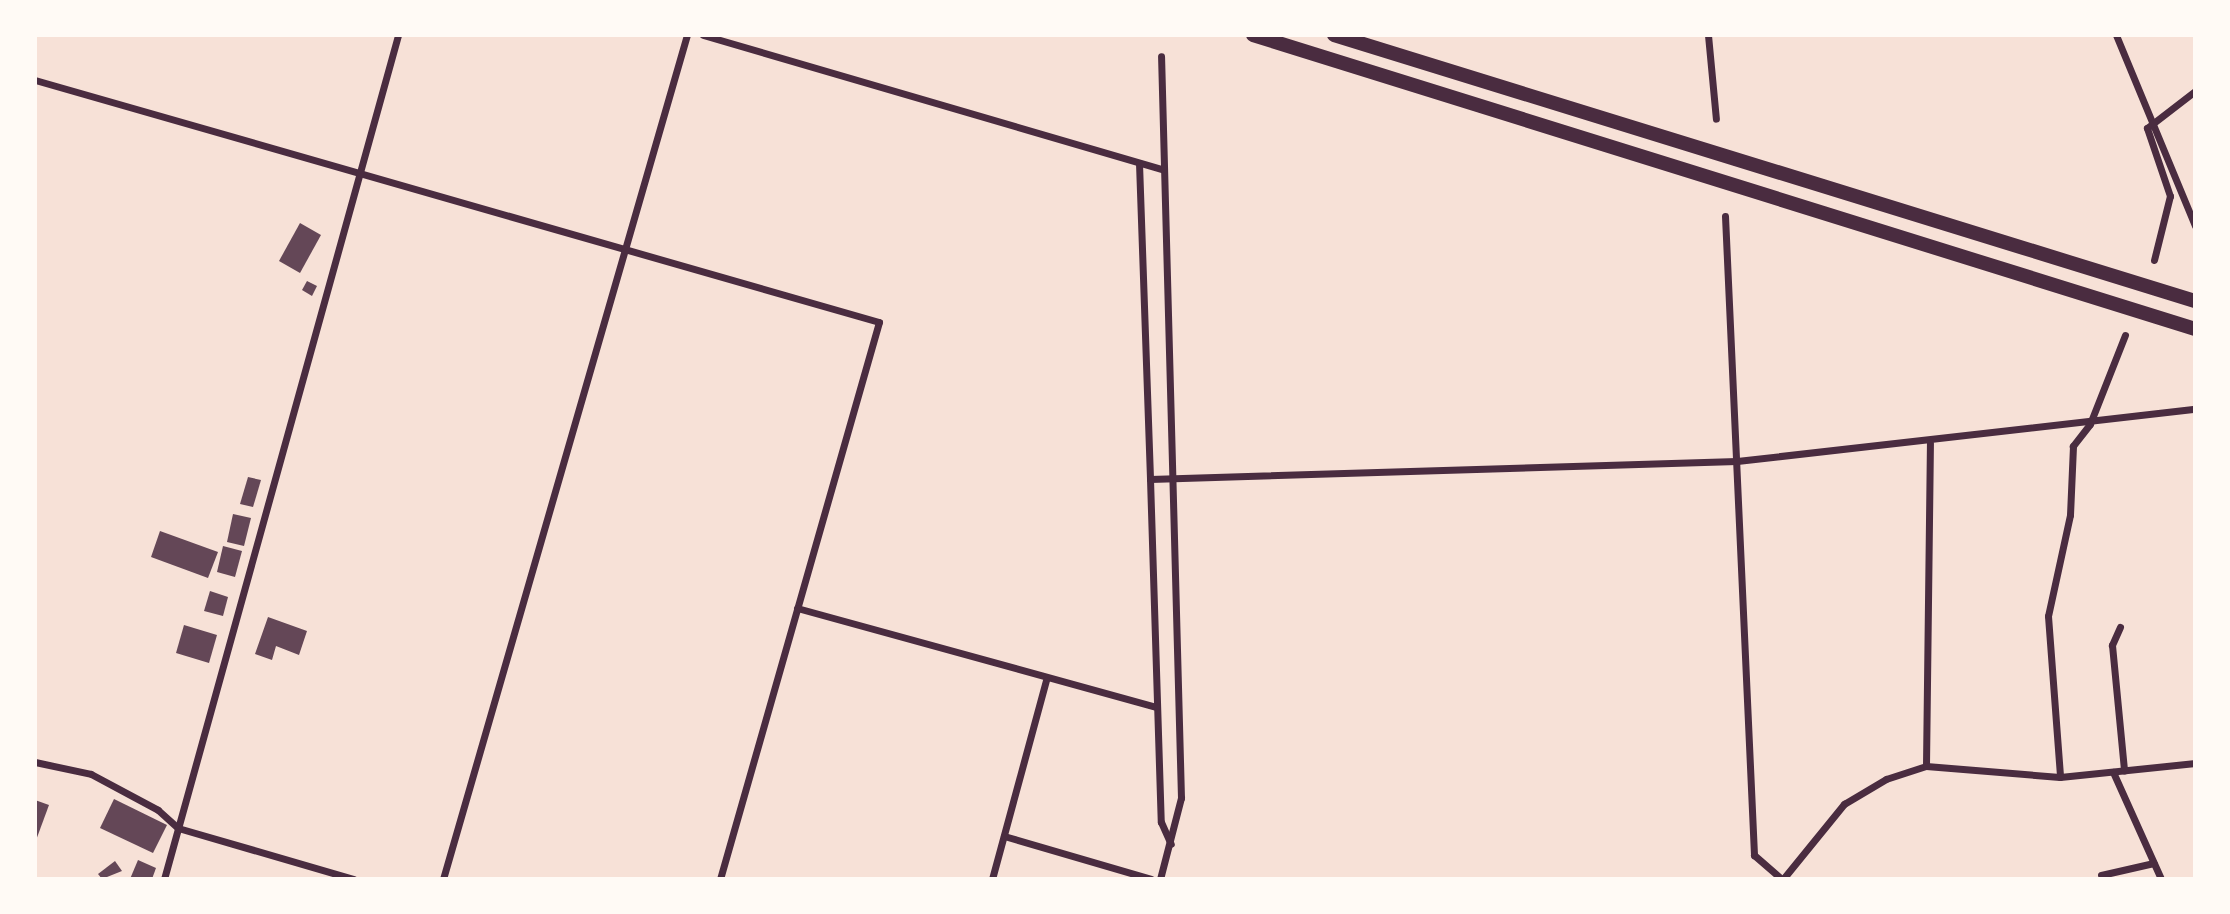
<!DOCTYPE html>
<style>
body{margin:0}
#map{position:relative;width:2230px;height:914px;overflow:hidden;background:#f7e1d7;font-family:"Golos Text",sans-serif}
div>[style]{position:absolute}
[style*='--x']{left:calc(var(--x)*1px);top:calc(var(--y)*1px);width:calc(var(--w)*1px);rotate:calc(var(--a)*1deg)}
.building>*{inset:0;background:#644757}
.minor>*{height:7px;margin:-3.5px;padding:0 3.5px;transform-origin:3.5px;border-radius:3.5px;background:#4a2c40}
.trunk>*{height:14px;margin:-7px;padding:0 7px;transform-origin:7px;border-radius:7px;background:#4a2c40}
span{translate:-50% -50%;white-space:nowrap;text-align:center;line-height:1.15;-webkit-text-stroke:6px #fffaf5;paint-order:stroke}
.frame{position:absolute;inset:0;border:37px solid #fffaf5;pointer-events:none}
</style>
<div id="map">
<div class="building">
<i style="clip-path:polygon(300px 223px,321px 235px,300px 273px,279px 261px)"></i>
<i style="clip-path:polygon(307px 281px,317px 286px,312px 296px,302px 290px)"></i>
<i style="clip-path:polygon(248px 477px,261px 480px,253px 507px,240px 504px)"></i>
<i style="clip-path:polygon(233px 514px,251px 518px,244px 546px,227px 542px)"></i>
<i style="clip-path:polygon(160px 531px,218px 552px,208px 578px,151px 557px)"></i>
<i style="clip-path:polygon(223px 546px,242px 551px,235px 577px,217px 572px)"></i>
<i style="clip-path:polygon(210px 591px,228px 597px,223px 616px,204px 611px)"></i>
<i style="clip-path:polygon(268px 617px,307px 631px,299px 655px,276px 646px,272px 660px,255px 654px)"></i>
<i style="clip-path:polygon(184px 625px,217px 635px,209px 663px,176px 653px)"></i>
<i style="clip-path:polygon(114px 799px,167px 825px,153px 853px,100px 828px)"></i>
<i style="clip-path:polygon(35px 800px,49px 805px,35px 843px)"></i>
<i style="clip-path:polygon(138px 860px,156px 868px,152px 879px,130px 879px)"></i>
<i style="clip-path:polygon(115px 861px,122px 871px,102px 879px,98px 874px)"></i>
</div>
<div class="minor">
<i style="--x:703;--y:35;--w:478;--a:16.3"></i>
<i style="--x:1708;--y:35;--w:84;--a:84.6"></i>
<i style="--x:2116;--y:35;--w:207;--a:67.5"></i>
<i style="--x:35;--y:80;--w:878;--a:16"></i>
<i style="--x:879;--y:322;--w:579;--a:105.93"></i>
<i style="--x:1139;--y:163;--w:316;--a:88"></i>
<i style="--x:1150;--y:479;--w:587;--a:-1.76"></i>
<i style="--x:1737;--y:461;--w:461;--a:-6.5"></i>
<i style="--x:1725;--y:216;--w:640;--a:87.4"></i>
<i style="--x:1754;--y:855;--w:37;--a:41"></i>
<i style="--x:2154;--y:260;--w:66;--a:-76"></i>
<i style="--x:2170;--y:196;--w:72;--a:-108.7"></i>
<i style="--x:2147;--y:128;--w:61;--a:-37.6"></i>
<i style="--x:2125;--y:335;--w:96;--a:111.5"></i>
<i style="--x:2090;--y:424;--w:28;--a:128"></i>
<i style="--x:2073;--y:446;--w:69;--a:92.5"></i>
<i style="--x:2070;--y:515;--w:103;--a:102.3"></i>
<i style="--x:2048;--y:616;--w:161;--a:85.7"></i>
<i style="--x:2060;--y:777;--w:136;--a:-5.9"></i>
<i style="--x:1150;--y:479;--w:343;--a:88.2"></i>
<i style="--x:1161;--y:822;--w:24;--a:66"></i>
<i style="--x:797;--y:608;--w:373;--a:15.4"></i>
<i style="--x:2120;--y:627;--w:20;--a:114"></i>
<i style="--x:2112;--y:645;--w:126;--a:84.5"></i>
<i style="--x:35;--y:762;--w:57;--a:12.1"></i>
<i style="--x:91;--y:774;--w:76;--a:28.2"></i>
<i style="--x:158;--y:810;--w:27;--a:42"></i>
<i style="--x:178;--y:828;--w:183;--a:16.2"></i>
<i style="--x:1926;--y:766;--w:323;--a:-89.3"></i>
<i style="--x:2113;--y:772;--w:117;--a:65.8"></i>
<i style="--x:1004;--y:836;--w:153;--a:16.3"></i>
<i style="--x:2101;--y:875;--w:54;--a:-12.8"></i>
<i style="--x:164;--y:879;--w:876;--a:-74.5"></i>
<i style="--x:443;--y:879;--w:879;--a:-73.88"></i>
<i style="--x:992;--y:879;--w:206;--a:-74.8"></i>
<i style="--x:1160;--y:879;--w:84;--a:-75.5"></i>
<i style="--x:1181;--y:798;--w:742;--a:-91.54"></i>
<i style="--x:1783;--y:879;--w:97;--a:-50.9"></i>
<i style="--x:1844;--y:804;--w:49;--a:-30.8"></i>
<i style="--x:1886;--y:779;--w:42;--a:-18"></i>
<i style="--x:1926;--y:766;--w:134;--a:4.7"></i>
</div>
<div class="trunk">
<i style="--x:1253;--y:35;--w:987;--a:17.33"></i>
<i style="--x:1334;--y:35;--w:901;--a:17.17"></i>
</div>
<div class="frame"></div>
</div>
